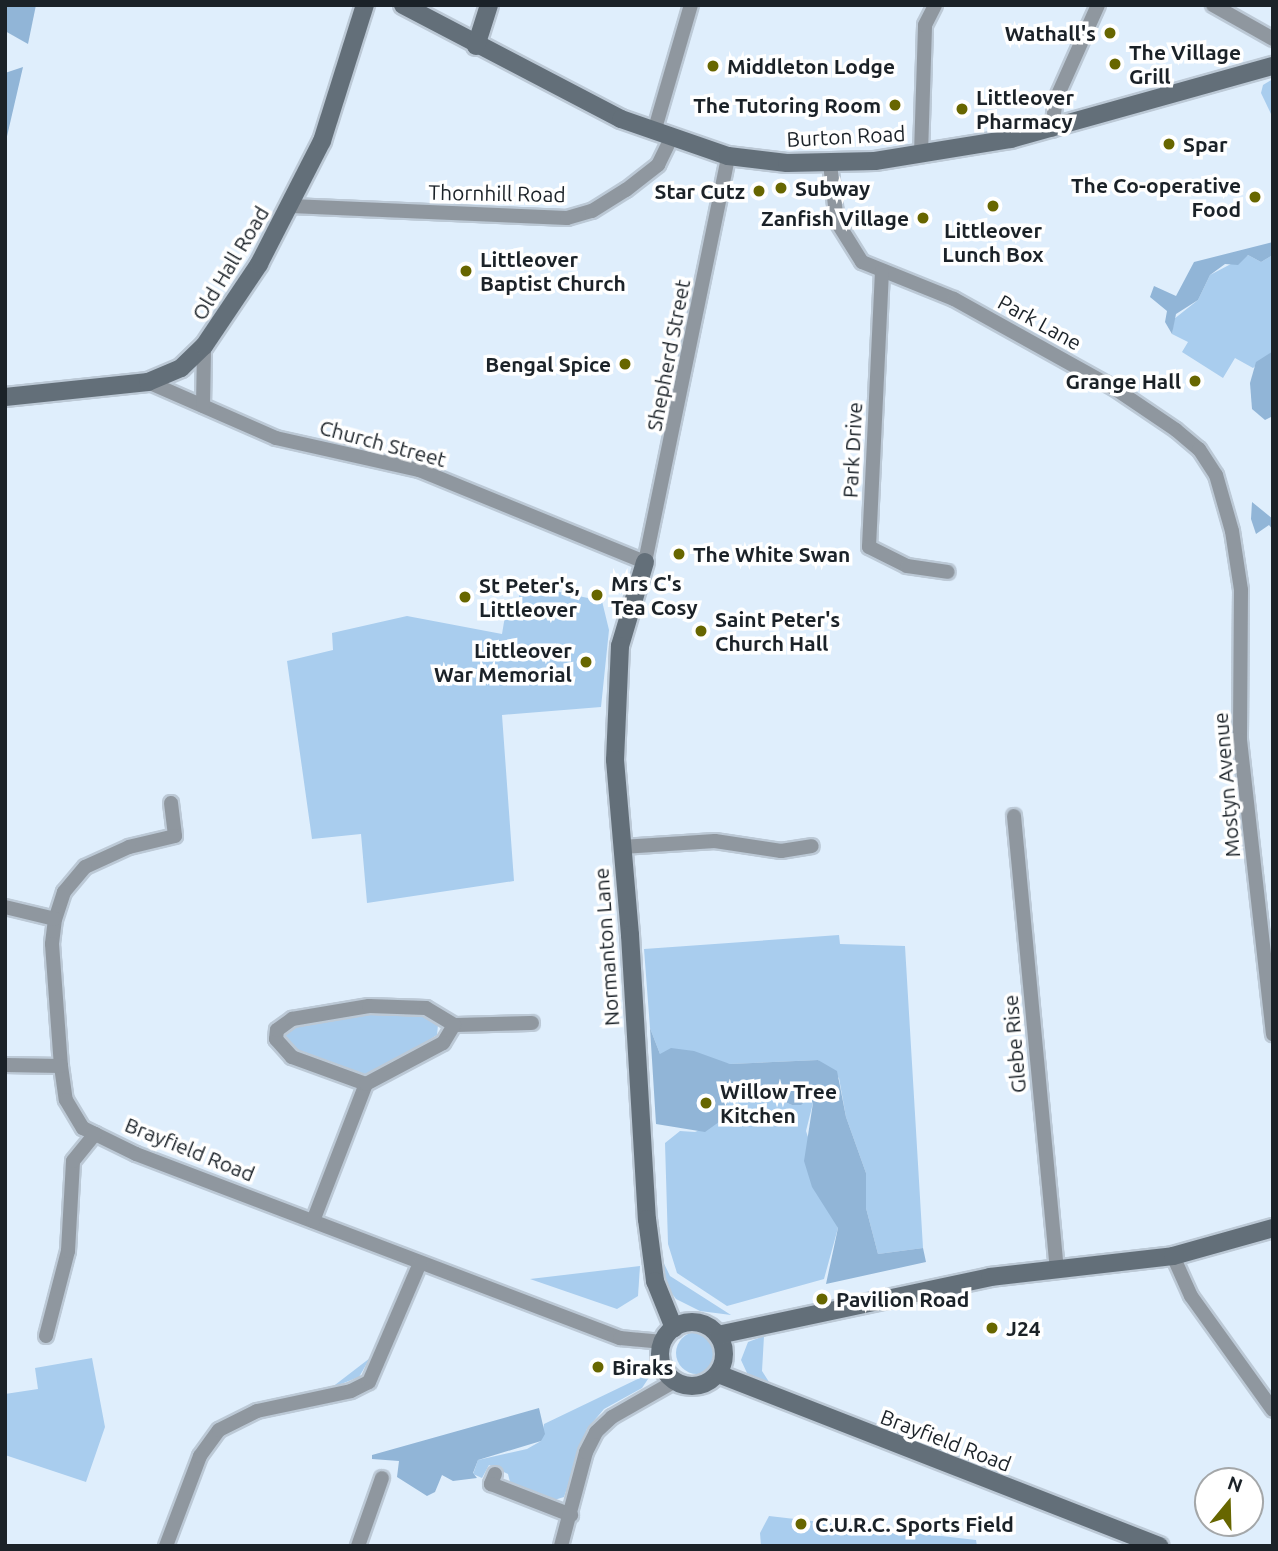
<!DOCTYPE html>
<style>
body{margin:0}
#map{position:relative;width:1278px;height:1551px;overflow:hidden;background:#dfeefc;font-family:Ubuntu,sans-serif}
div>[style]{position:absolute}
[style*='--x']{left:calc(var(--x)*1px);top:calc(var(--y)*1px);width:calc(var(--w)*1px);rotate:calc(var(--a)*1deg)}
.green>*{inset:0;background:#a9cdee}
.round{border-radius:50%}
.forest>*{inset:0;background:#91b5d7}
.roads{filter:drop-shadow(2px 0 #bcc9d6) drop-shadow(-2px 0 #bcc9d6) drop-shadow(0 2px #bcc9d6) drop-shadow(0 -2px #bcc9d6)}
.street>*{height:14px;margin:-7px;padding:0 7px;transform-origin:7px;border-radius:7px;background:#8f979f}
.secondary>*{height:18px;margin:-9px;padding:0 9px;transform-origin:9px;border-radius:9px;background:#636f79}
.secondary>.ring{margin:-9px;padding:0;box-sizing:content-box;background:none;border:18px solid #636f79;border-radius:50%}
.dots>*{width:19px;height:19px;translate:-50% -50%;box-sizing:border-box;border:4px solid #fff;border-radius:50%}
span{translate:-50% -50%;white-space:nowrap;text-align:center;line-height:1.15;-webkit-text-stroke:7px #fff;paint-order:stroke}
.poi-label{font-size:21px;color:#1b2228;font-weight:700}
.right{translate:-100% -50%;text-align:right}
.left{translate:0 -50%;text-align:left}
.street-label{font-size:21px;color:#1b2228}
.frame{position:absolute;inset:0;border:7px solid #1b2228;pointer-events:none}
.north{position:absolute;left:1194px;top:1467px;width:70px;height:70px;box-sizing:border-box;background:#fff;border:2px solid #a4a7a9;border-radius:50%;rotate:19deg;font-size:19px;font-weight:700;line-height:28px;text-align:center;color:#1b2228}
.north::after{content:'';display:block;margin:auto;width:24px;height:32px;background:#676600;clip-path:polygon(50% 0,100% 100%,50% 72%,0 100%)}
</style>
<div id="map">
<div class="green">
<i style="clip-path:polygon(1273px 79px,1273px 118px,1261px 93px,1263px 85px)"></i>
<i style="clip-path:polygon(1248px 255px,1261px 262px,1273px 255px,1273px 351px,1253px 368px,1235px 358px,1223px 378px,1182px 352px,1188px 342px,1172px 334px,1174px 319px,1198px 300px,1210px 275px)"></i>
<i style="clip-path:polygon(522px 584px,602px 601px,609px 630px,601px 707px,502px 715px,514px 881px,367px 903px,361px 834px,312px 839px,287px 661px,333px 650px,332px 633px,407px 616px,502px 634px,507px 604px,517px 605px)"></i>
<i style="clip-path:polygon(839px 935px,840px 944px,905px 946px,923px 1248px,878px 1254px,866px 1208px,866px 1173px,846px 1117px,839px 1078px,818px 1060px,730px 1064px,660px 1054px,650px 1028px,644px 949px)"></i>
<i style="clip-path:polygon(370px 1012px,426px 1014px,438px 1025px,437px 1035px,371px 1077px,293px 1052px,285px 1045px,286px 1032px,292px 1025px)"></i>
<i style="clip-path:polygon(744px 1091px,762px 1092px,792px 1105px,808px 1098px,813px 1103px,806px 1131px,838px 1228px,824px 1279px,727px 1306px,677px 1273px,668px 1244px,665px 1143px,680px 1131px,695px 1132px,719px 1122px,729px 1100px)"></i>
<i style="clip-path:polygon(656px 1247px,670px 1276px,731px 1315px,700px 1311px,676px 1299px,663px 1282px)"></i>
<i style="clip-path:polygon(640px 1266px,638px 1296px,617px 1309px,530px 1279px)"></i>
<i class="round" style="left:676px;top:1332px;width:42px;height:42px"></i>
<i style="clip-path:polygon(764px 1336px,762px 1371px,771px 1385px,747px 1373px,741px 1360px,748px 1342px)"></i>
<i style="clip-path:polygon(92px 1358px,105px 1427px,86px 1482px,5px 1455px,5px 1394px,38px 1389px,35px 1368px)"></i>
<i style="clip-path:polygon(370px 1358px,359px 1377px,331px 1388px)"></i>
<i style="clip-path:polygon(646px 1375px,650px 1376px,642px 1388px,604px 1409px,587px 1429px,564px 1497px,551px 1501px,511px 1486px,508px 1474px,489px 1465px,482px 1478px,473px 1474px,478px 1460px,527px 1449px,541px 1441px,544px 1424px)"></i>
<i style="clip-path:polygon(769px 1516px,976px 1540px,977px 1546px,761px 1546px,760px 1533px)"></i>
</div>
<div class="forest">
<i style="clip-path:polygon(5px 5px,36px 5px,28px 44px,5px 31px)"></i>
<i style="clip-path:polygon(23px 67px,5px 145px,5px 73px)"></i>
<i style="clip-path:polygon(1273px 242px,1273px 255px,1261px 262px,1248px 255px,1238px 265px,1225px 264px,1210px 275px,1198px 300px,1176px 314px,1172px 334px,1165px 322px,1167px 311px,1150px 297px,1154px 286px,1176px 296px,1194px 262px)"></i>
<i style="clip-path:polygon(1273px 351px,1273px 416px,1265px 420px,1252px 409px,1250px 383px,1256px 362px)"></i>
<i style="clip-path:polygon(1252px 502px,1273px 519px,1273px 530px,1269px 525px,1256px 534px,1251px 519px)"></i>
<i style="clip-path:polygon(650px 1028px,660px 1054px,671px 1048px,694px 1051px,730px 1064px,818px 1060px,837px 1071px,846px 1117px,866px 1173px,866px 1208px,878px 1254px,923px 1248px,926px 1262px,826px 1284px,838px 1228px,812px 1187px,804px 1161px,813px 1103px,808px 1098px,801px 1105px,792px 1105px,762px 1092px,744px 1091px,729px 1100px,719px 1122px,705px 1132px,656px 1124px)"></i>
<i style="clip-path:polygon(539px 1408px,545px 1434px,541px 1441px,478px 1460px,473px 1473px,477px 1478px,453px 1481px,442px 1475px,435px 1492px,427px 1496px,397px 1477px,399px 1461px,372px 1459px,372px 1455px)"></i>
</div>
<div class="roads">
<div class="street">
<i style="--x:1213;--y:5;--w:69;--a:29.5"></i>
<i style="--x:1052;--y:130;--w:31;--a:-83"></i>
<i style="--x:1056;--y:99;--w:103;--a:-65.9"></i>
<i style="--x:654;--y:132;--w:132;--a:-73.8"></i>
<i style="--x:921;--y:154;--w:129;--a:-88.2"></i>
<i style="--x:925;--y:25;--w:22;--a:-63"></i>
<i style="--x:830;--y:164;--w:58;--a:83.1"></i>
<i style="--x:837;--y:222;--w:47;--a:58"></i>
<i style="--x:862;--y:262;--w:99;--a:21.9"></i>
<i style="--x:954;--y:299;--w:183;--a:29.1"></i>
<i style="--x:1114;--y:388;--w:75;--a:34.1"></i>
<i style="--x:1176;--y:430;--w:30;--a:40"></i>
<i style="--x:1199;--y:449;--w:31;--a:57"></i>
<i style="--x:1216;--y:475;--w:58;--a:74.1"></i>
<i style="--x:1232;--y:531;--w:60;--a:81.3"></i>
<i style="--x:1241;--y:590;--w:150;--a:90.4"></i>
<i style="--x:1240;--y:740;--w:296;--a:83.6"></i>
<i style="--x:291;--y:206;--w:276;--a:2.5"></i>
<i style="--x:567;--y:218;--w:26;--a:-16"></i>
<i style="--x:592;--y:211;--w:40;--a:-32"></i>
<i style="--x:626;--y:190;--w:41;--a:-38"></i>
<i style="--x:658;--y:165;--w:30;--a:-64"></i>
<i style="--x:882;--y:271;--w:276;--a:92.7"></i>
<i style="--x:869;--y:547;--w:42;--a:26.6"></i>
<i style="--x:907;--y:566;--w:41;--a:8.3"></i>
<i style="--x:148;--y:382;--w:140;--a:23.6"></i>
<i style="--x:276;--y:438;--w:147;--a:12.6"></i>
<i style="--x:419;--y:470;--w:244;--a:22.2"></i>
<i style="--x:645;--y:562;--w:414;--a:-78.4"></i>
<i style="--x:203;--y:406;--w:60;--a:-89"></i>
<i style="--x:171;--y:803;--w:33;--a:83"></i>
<i style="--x:175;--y:836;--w:47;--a:166.6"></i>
<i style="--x:129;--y:847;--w:48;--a:155.6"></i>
<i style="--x:85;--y:867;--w:33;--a:130"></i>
<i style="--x:64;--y:892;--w:28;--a:108"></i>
<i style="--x:55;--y:919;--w:25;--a:97"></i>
<i style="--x:52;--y:944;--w:122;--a:85.8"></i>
<i style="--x:61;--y:1066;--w:34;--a:82"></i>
<i style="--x:66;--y:1100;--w:33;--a:59"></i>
<i style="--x:83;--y:1128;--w:59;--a:26.1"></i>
<i style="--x:136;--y:1154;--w:518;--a:20.82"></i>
<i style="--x:620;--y:1338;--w:43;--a:5.3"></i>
<i style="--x:1014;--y:816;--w:454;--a:84.6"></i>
<i style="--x:622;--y:847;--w:93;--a:-3.7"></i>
<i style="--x:715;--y:841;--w:67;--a:8.6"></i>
<i style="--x:781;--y:851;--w:31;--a:-9"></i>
<i style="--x:5;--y:907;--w:51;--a:13.5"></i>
<i style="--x:454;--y:1025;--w:78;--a:-1.5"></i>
<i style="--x:5;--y:1065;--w:56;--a:1"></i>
<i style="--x:313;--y:1221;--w:147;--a:-68.9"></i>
<i style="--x:366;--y:1084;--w:79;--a:-160"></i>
<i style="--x:292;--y:1057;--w:24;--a:-132"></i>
<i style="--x:276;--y:1039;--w:9;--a:-84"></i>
<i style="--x:277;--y:1030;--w:19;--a:-36"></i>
<i style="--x:292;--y:1019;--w:78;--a:-9.6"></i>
<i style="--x:369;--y:1006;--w:57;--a:2"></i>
<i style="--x:426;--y:1008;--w:33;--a:31"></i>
<i style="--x:454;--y:1025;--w:21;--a:121"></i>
<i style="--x:443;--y:1043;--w:87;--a:152"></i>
<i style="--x:1173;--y:1256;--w:44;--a:65.8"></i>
<i style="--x:1191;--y:1296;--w:140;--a:54.3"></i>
<i style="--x:46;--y:1336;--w:88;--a:-75.5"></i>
<i style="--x:68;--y:1251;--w:90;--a:-86.8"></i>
<i style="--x:73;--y:1161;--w:35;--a:-51"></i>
<i style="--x:495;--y:1474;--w:11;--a:112"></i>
<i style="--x:491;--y:1484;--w:86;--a:21.2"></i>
<i style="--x:166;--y:1546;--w:96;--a:-69.3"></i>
<i style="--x:200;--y:1456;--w:32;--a:-54"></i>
<i style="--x:219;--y:1430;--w:42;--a:-26.6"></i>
<i style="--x:257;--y:1411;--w:96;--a:-12"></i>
<i style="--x:351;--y:1391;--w:20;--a:-27"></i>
<i style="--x:369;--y:1382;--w:129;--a:-66.8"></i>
<i style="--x:358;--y:1546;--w:72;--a:-70.6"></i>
<i style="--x:561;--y:1546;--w:97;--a:-75.1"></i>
<i style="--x:586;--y:1452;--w:22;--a:-63"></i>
<i style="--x:596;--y:1432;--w:22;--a:-43"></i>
<i style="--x:612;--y:1417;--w:73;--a:-29.7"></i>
</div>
<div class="secondary">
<i style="--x:403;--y:5;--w:246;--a:27.6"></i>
<i style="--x:621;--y:119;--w:113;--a:19.1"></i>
<i style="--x:728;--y:156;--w:59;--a:6.8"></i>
<i style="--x:787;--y:163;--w:88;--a:-1.3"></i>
<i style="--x:875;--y:161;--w:138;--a:-9.2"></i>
<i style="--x:1011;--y:139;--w:272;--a:-15.6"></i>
<i style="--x:476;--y:46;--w:43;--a:-72.4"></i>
<i style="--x:5;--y:397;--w:144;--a:-6"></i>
<i style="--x:148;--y:382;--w:36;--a:-23"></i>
<i style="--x:181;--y:368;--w:32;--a:-44"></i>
<i style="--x:204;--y:346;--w:99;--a:-56.1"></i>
<i style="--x:259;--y:264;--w:138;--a:-62.9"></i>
<i style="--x:322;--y:141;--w:143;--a:-72.5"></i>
<i style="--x:645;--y:562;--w:88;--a:106.6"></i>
<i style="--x:620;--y:646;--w:114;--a:92.5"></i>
<i style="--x:615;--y:760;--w:176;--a:85.1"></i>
<i style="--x:630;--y:935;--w:285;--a:86.6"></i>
<i style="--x:647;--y:1219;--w:63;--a:82.6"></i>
<i style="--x:655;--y:1281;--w:51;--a:68"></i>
<i class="ring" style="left:660px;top:1322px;width:46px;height:46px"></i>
<i style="--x:718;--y:1335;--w:278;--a:-12"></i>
<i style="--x:990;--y:1277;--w:184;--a:-6.5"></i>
<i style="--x:1173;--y:1256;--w:104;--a:-15.6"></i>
<i style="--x:718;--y:1374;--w:474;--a:21.3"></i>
</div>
</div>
<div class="dots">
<i style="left:1110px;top:33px;background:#676600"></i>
<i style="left:1115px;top:64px;background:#676600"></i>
<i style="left:713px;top:66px;background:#676600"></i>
<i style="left:895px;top:105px;background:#676600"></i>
<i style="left:962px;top:109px;background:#676600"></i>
<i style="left:1169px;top:144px;background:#676600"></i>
<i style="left:781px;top:188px;background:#676600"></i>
<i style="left:759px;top:191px;background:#676600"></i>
<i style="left:1255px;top:197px;background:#676600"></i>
<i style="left:993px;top:206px;background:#676600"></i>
<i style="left:923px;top:218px;background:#676600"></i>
<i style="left:466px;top:271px;background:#676600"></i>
<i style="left:625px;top:364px;background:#676600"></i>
<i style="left:1195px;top:381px;background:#676600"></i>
<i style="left:679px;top:554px;background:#676600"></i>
<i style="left:597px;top:595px;background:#676600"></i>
<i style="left:465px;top:597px;background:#676600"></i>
<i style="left:701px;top:631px;background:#676600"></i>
<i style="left:586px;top:662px;background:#676600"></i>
<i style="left:706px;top:1103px;background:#676600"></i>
<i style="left:822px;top:1299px;background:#676600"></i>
<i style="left:992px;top:1328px;background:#676600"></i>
<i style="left:598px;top:1367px;background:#676600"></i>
<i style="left:801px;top:1524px;background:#676600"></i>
</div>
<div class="poi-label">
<span class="right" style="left:1096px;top:33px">Wathall's</span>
<span class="left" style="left:1129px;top:64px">The Village<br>Grill</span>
<span class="left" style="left:727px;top:66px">Middleton Lodge</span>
<span class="left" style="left:976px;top:109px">Littleover<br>Pharmacy</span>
<span class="right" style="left:881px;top:105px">The Tutoring Room</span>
<span class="left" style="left:1183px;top:144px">Spar</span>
<span class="right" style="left:1241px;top:197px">The Co-operative<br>Food</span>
<span class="left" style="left:795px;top:188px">Subway</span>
<span class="right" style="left:745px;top:191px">Star Cutz</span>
<span class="right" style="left:909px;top:218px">Zanfish Village</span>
<span style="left:993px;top:242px">Littleover<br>Lunch Box</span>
<span class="left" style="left:480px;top:271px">Littleover<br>Baptist Church</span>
<span class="right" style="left:611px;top:364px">Bengal Spice</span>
<span class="right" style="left:1181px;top:381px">Grange Hall</span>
<span class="left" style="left:693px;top:554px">The White Swan</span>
<span class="left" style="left:611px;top:595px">Mrs C's<br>Tea Cosy</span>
<span class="left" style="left:479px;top:597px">St Peter's,<br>Littleover</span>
<span class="left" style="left:715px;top:631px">Saint Peter's<br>Church Hall</span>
<span class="right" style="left:572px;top:662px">Littleover<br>War Memorial</span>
<span class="left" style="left:720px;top:1103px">Willow Tree<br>Kitchen</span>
<span class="left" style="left:836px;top:1299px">Pavilion Road</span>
<span class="left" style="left:1006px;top:1328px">J24</span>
<span class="left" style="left:612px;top:1367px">Biraks</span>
<span class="left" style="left:815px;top:1524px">C.U.R.C. Sports Field</span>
</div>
<div class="street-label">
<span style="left:846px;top:136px;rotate:-3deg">Burton Road</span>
<span style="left:497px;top:193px;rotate:1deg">Thornhill Road</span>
<span style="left:230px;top:263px;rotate:-59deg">Old Hall Road</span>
<span style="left:1040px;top:322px;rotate:29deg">Park Lane</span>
<span style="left:668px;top:355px;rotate:-79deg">Shepherd Street</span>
<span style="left:383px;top:443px;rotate:15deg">Church Street</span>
<span style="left:852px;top:450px;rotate:-87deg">Park Drive</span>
<span style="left:1226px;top:785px;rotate:-95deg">Mostyn Avenue</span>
<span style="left:606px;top:947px;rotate:-94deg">Normanton Lane</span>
<span style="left:1014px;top:1044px;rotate:-95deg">Glebe Rise</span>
<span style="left:190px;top:1149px;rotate:22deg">Brayfield Road</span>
<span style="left:946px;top:1440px;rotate:21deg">Brayfield Road</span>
</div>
<div class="frame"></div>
<div class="north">N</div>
</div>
